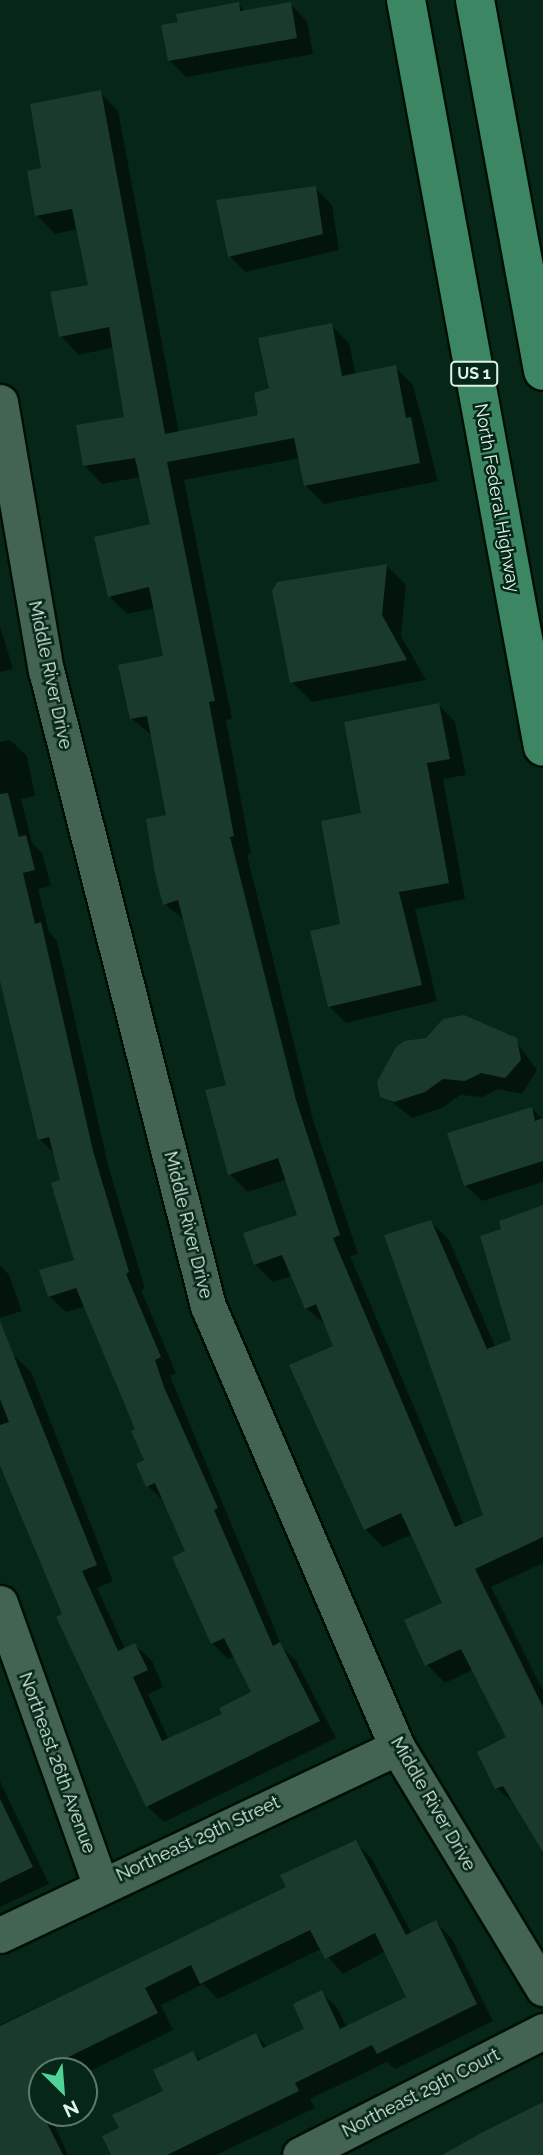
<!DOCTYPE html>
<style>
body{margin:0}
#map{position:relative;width:543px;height:2155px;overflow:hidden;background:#062718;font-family:Raleway,sans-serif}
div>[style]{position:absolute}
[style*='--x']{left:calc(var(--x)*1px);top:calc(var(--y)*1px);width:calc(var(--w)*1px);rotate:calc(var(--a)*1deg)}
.shadow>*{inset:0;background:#0007}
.building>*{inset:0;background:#1a3b2b}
.roads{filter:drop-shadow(2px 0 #000f05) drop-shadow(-2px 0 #000f05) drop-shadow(0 2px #000f05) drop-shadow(0 -2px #000f05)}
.minor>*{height:35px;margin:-17.5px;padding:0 17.5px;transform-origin:17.5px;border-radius:17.5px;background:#436452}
.major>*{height:38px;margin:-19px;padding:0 19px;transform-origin:19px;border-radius:19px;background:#3c8663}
span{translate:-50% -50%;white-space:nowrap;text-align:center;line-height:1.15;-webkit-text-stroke:5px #062718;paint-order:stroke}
.shield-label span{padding:2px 5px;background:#062718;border:2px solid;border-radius:5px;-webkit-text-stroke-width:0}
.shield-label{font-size:16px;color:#e0f3e8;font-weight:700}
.street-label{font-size:18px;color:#e0f3e8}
.north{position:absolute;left:28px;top:2057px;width:70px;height:70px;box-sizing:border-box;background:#062718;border:2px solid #5d796b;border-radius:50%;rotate:155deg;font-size:19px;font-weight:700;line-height:28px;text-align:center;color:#e0f3e8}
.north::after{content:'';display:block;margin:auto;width:24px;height:32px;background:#51d398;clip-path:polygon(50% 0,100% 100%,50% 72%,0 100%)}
</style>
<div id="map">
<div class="shadow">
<i style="clip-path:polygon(238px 4px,246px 12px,290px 4px,307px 21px,313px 54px,186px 77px,169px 60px)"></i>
<i style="clip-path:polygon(100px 92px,118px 111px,179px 433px,260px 416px,271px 389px,331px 325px,349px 343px,356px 375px,395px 367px,413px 385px,438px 481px,324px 504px,306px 486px,300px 458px,184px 480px,232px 719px,226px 720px,251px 854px,247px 855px,313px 1120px,358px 1254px,350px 1256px,464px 1525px,485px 1516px,431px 1222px,449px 1240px,496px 1348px,514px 1341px,503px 1230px,543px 1207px,543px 1563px,491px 1587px,543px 1691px,543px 1848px,517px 1806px,497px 1788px,479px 1753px,508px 1738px,472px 1670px,445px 1683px,427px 1665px,445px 1603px,413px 1534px,383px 1547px,365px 1529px,336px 1347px,326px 1325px,306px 1308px,292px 1276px,273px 1282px,255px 1264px,299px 1216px,287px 1179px,248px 1192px,230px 1174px,228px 1086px,185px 921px,165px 904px,168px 816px,153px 736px,131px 718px,165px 657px,155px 608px,127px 614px,109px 596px,153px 526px,141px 477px,102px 484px,84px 465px,126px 418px,114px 347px,79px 355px,61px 336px,90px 286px,78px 229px,55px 234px,37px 215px,43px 170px)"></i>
<i style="clip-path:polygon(315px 188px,332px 205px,339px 250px,246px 272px,229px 256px)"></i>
<i style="clip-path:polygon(386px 565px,406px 585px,401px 636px,426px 680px,312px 702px,292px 682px)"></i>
<i style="clip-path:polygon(0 626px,13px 669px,0 672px)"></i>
<i style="clip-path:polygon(439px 705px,455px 722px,466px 775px,443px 779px,465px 899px,415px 909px,437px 1001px,346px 1023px,329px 1006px,342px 926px)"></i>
<i style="clip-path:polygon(10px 740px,27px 756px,35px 796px,21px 799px,32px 843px,42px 853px,51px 886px,38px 889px,49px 932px,57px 941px,109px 1169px,145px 1289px,141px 1290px,176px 1373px,170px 1376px,282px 1647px,296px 1661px,336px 1738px,164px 1822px,147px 1806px,0 1467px,0 1338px,7px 1359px,14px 1356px,31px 1372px,113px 1581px,97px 1588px,125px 1649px,135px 1645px,152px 1661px,163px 1687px,148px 1694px,169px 1740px,225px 1715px,254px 1692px,235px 1657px,228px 1659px,212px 1643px,188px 1552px,164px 1502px,148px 1486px,138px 1430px,86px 1306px,66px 1312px,49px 1296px,76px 1261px,62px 1181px,55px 1154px,40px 1139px,0 973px,0 742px)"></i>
<i style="clip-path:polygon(490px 1032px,510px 1034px,537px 1070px,522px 1094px,498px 1089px,483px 1097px,460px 1095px,442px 1108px,412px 1118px,379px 1092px,427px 1040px)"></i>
<i style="clip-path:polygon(532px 1109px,543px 1119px,543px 1182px,482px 1201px,465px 1185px)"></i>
<i style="clip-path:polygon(0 1265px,9px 1275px,22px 1311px,0 1318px)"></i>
<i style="clip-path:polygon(0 1781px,49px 1884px,0 1907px)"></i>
<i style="clip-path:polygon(356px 1842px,372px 1859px,412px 1934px,436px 1922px,452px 1939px,493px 2021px,395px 2069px,387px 2062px,310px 2099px,315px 2108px,216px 2155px,113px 2155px,121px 2129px,165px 2092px,193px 2053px,202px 2061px,256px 2035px,268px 2048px,307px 2029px,321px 1992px,338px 2009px,347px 2028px,409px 1998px,386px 1951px,343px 1974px,321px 1949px,218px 1999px,203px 1984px,161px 2005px,173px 2030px,84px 2074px,42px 2071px,42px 2113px,49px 2113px,68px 2155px,0 2155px,0 2025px,289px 1888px)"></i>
</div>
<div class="building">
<i style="clip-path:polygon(239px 2px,240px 11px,291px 2px,297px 38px,168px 61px,161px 25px,178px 22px,176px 14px)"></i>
<i style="clip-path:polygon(101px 90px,165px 434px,258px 415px,254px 393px,269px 388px,258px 338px,332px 323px,342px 376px,396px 365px,406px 418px,411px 417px,420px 463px,304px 486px,294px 438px,167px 462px,215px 701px,209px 702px,234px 836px,230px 837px,296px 1100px,340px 1235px,333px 1238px,455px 1527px,483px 1515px,384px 1235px,431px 1220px,487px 1349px,511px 1340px,480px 1236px,501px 1229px,499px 1221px,543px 1205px,543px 1537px,475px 1569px,543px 1707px,543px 1852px,503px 1786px,495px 1789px,477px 1752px,506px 1737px,461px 1649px,425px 1666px,404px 1620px,442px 1603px,401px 1513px,364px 1530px,289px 1365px,333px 1346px,316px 1304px,305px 1309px,282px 1255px,254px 1265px,243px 1233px,297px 1215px,278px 1158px,228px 1175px,205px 1090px,226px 1085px,178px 900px,163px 905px,155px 874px,146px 819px,166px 815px,147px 716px,130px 719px,118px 665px,163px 656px,149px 587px,108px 597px,94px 537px,150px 524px,135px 458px,83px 466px,76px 425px,124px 417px,109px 327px,59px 337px,50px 292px,88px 285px,72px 209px,35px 216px,27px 171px,41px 168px,30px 104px)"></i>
<i style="clip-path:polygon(316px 186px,323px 234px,228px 257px,216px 200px)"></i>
<i style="clip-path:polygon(387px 564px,382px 615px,407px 660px,290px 683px,272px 591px,277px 582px)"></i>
<i style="clip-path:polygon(439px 703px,450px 759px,427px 763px,449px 883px,399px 892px,422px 985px,328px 1007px,310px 931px,340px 924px,321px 821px,361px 813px,344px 722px)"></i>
<i style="clip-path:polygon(8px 793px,19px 837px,26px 835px,35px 870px,23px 873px,35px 924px,41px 922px,93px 1151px,129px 1272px,126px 1274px,161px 1357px,155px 1360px,164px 1387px,218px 1508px,214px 1510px,273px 1646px,280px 1642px,320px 1721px,146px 1807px,56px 1617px,62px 1614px,0 1466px,0 1425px,9px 1422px,0 1399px,0 1321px,97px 1565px,82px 1571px,118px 1651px,135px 1643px,148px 1670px,133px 1677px,162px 1741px,222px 1714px,219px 1708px,251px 1692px,224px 1638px,211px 1644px,172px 1557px,185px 1551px,155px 1483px,146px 1487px,136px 1464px,144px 1460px,131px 1431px,135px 1429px,76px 1288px,48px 1297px,39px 1270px,74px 1260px,51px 1183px,60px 1180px,49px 1137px,38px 1140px,0 981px,0 794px)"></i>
<i style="clip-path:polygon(464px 1015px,517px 1038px,521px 1060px,505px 1078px,481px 1073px,465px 1081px,443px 1079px,425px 1092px,394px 1102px,380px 1097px,377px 1082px,396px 1047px,404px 1041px,426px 1038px,443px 1019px)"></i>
<i style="clip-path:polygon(532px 1107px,535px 1121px,543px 1118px,543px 1161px,464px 1186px,447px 1133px)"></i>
<i style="clip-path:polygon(0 1799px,33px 1867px,0 1883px)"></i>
<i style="clip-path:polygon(356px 1840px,406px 1935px,436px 1920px,477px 2004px,377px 2054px,372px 2045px,295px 2083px,299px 2091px,167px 2155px,111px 2155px,102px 2136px,119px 2128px,112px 2115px,163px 2091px,153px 2070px,193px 2051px,198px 2061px,256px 2033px,263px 2048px,304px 2029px,293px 2004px,322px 1990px,340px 2029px,406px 1997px,375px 1933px,325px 1959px,310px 1930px,200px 1984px,191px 1965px,145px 1988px,158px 2013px,42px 2070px,42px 2090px,33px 2095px,63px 2155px,0 2155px,0 2026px,286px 1887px,280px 1875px)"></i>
<i style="clip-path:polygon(543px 2102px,543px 2155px,442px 2155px,483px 2132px)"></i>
</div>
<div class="roads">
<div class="minor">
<i style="--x:0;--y:402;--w:272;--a:80.3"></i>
<i style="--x:46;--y:670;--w:656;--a:75.71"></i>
<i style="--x:208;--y:1306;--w:480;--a:66.8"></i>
<i style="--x:397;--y:1747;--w:282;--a:58.8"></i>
<i style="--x:0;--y:1603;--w:298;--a:70.4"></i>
<i style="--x:0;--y:1935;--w:439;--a:-25.3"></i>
<i style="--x:300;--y:2155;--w:273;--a:-27"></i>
</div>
<div class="major">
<i style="--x:406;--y:0;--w:759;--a:79.61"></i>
<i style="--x:475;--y:0;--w:377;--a:79.6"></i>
</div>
</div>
<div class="shield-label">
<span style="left:474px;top:374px">US 1</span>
</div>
<div class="street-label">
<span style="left:497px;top:498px;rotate:80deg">North Federal Highway</span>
<span style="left:50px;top:675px;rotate:78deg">Middle River Drive</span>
<span style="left:188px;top:1225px;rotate:76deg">Middle River Drive</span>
<span style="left:57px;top:1763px;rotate:70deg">Northeast 26th Avenue</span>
<span style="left:433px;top:1804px;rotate:60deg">Middle River Drive</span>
<span style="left:198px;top:1839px;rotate:-25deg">Northeast 29th Street</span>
<span style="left:421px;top:2093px;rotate:-27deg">Northeast 29th Court</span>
</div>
<div class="north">N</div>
</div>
